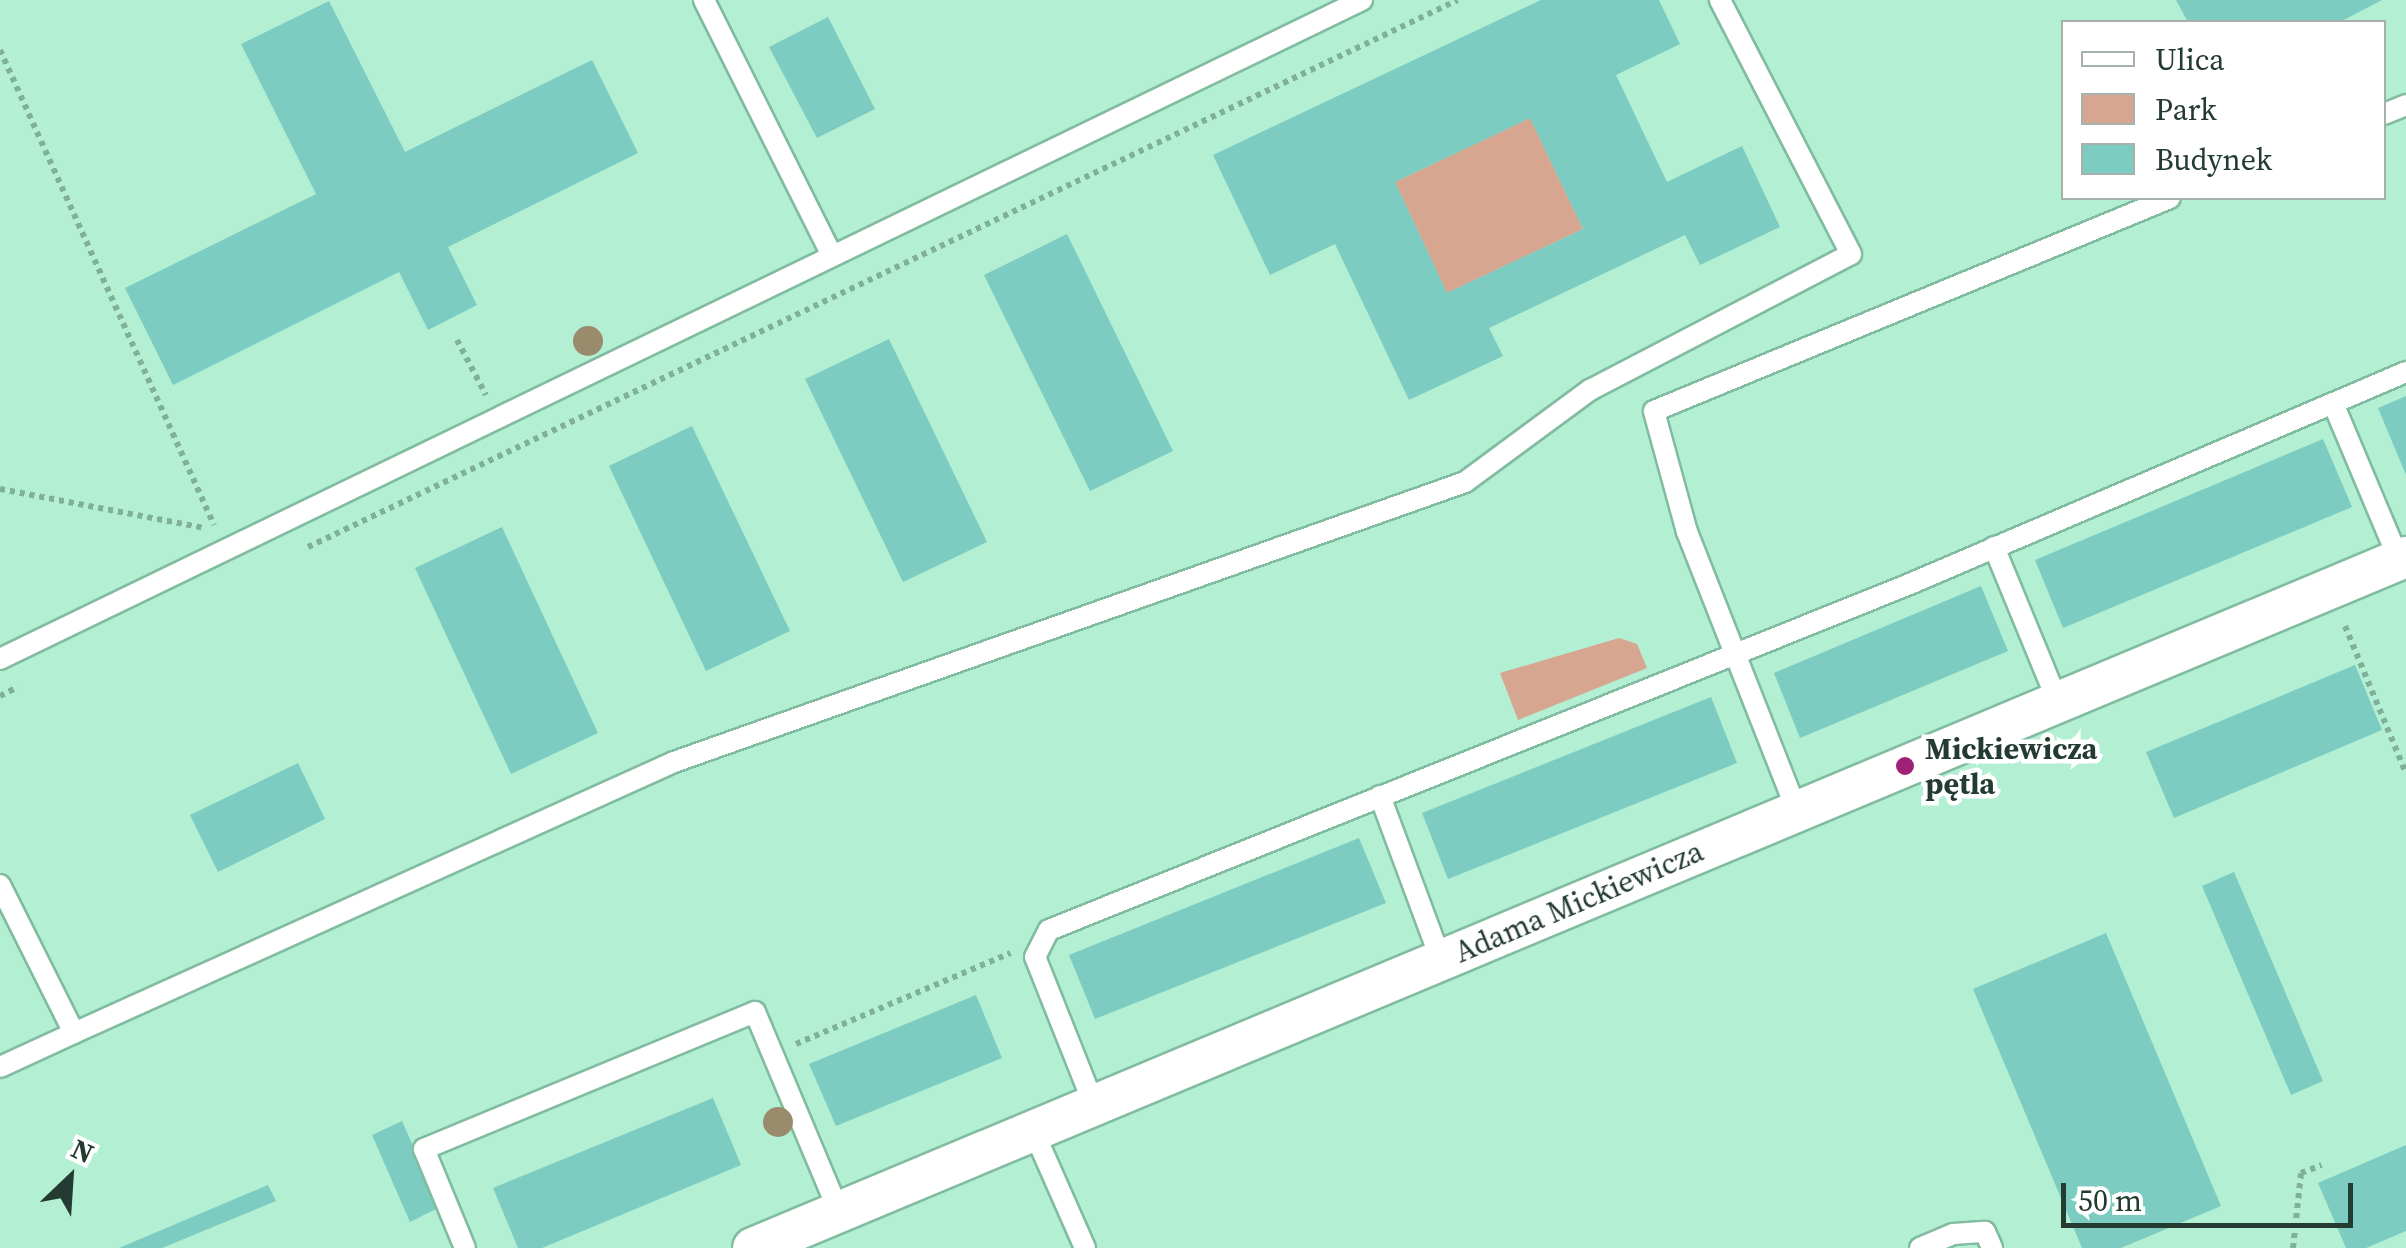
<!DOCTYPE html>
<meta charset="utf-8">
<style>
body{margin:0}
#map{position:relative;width:2406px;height:1248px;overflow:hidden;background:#b3efd3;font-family:"Source Serif 4",serif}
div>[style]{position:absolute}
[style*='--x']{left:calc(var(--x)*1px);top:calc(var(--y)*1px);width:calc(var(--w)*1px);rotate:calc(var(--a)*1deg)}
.green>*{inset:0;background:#d6a691}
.building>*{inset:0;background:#7cccc1}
.path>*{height:6px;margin-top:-3px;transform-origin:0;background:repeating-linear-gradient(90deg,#81b09a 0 5px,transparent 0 10px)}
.roads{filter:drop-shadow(2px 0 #81bba0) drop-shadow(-2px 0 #81bba0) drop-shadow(0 2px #81bba0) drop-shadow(0 -2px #81bba0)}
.service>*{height:20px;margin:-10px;padding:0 10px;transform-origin:10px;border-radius:10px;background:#fff}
.minor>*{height:40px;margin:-20px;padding:0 20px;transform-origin:20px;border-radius:20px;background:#fff}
.trees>*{width:30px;height:30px;margin:-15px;border-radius:50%;background:#998b6b}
.dots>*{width:28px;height:28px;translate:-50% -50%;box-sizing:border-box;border:5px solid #fff;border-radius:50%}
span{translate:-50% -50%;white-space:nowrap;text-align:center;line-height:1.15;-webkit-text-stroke:9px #fff;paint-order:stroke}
.poi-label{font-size:30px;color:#233b30;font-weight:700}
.left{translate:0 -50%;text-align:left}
.street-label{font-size:30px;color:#233b30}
.legend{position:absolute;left:2061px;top:20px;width:325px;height:180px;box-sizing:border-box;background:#fff;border:2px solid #a7b1ac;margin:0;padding:12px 18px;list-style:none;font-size:30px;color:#233b30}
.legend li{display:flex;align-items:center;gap:20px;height:50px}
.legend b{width:50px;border:2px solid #a7b1ac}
.north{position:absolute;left:20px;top:1128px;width:100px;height:100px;-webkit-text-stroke:8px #fff;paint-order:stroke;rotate:25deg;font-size:28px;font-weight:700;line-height:40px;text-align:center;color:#233b30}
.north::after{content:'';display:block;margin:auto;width:35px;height:45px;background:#233b30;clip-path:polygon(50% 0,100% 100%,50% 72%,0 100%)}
.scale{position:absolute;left:2061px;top:1183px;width:292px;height:45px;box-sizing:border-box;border:5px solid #233b30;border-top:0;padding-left:12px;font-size:30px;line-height:35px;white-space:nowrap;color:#233b30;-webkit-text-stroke:8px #fff;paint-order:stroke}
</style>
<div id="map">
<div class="green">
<i style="clip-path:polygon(1530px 118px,1583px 229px,1447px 293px,1395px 182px)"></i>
<i style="clip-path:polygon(1619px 638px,1637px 644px,1647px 668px,1518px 720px,1500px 673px)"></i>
</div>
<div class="building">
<i style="clip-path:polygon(evenodd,1541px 0,1659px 0,1680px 44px,1616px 75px,1667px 182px,1742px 146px,1780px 227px,1700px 265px,1685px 235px,1489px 328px,1503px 356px,1409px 400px,1335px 244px,1270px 275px,1213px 155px,1541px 0,1530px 118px,1583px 229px,1447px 293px,1395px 182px,1530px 118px)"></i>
<i style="clip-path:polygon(2176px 0,2382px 0,2340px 22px,2188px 22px)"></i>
<i style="clip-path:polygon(329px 1px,405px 152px,592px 60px,638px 153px,448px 247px,477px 305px,428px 330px,399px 272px,173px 385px,125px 288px,316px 194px,241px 44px)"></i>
<i style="clip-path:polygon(828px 17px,875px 109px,817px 138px,769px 47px)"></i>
<i style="clip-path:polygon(1067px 234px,1173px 451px,1090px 491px,984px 275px)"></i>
<i style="clip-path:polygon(889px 339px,987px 542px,903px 582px,805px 379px)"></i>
<i style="clip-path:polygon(2406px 396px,2406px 475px,2378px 408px)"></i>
<i style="clip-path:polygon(692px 426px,790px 631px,706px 671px,609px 466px)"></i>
<i style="clip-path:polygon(2323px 439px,2352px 507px,2063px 628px,2035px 560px)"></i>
<i style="clip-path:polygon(502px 527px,598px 733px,511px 774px,415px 568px)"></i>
<i style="clip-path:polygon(1981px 586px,2008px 651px,1800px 738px,1774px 673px)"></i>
<i style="clip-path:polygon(2355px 665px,2382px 730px,2174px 818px,2146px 752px)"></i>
<i style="clip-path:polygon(1711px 697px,1737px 763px,1448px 879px,1422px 813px)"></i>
<i style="clip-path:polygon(298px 763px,325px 819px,218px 872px,190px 815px)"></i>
<i style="clip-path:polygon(1359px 838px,1386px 903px,1095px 1019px,1069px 955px)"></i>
<i style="clip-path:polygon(2234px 872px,2323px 1081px,2291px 1095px,2202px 886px)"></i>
<i style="clip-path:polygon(2106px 933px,2221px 1206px,2121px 1248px,2082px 1248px,1973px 989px)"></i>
<i style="clip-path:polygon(976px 995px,1002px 1058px,836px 1126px,809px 1064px)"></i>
<i style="clip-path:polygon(713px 1098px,741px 1165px,542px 1248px,518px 1248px,493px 1188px)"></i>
<i style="clip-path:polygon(402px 1121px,440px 1207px,410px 1222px,372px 1135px)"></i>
<i style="clip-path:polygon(2406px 1145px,2406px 1231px,2366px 1248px,2346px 1248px,2318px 1183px)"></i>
<i style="clip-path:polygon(268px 1185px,276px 1201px,162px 1248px,119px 1248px)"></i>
</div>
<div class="path">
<i style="--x:0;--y:50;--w:521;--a:65.75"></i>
<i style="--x:457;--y:340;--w:62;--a:62.2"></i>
<i style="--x:0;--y:489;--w:209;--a:10.8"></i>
<i style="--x:308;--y:547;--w:1273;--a:-25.44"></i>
<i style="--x:2345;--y:626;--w:159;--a:67.5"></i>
<i style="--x:0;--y:696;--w:20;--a:-27"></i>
<i style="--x:796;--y:1044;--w:233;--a:-23"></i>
<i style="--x:2293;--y:1248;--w:75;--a:-83.9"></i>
<i style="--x:2301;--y:1173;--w:22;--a:-21"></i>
</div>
<div class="roads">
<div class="service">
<i style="--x:704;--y:0;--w:286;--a:63.4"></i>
<i style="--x:2384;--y:114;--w:24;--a:-22"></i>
<i style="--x:2333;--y:403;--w:170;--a:67.2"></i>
<i style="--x:1994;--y:547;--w:168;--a:67.6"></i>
<i style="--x:0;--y:659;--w:1513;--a:-25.82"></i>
<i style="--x:1380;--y:796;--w:175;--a:69.6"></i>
<i style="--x:1797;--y:811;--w:300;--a:-111.5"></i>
<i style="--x:1687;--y:532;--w:125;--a:-105.3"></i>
<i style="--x:1654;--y:411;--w:558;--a:-22.43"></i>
<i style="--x:0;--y:885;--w:165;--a:63.4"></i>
<i style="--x:74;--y:1033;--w:658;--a:-24.31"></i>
<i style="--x:674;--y:762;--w:839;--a:-19.49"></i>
<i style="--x:1465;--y:482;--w:155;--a:-36.4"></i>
<i style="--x:1590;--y:390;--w:294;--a:-27.5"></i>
<i style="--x:1851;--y:254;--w:286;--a:-117.3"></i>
<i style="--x:0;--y:1067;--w:81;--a:-24.7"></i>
<i style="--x:1094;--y:1105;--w:159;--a:-111.7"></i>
<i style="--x:1035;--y:957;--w:30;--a:-63"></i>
<i style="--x:1049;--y:930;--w:930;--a:-21.9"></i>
<i style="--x:1912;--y:583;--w:537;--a:-23.13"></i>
<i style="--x:1033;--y:1130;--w:129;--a:66.2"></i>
<i style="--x:465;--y:1248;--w:107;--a:-112.5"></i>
<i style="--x:424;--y:1149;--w:358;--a:-22.5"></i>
<i style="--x:755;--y:1012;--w:217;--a:67.2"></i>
<i style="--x:1920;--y:1248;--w:36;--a:-23"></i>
<i style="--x:1953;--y:1234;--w:32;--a:-4"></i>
<i style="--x:1985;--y:1232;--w:17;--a:66"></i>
</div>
<div class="minor">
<i style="--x:753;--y:1248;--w:1792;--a:-22.69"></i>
</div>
</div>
<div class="trees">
<i style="left:588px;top:341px"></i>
<i style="left:778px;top:1122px"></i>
</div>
<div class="dots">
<i style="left:1905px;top:766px;background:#9f2277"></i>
</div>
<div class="poi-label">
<span class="left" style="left:1925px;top:766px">Mickiewicza<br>pętla</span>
</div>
<div class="street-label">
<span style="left:1579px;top:902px;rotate:-23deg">Adama Mickiewicza</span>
</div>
<ul class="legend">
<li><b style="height:12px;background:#fff"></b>Ulica</li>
<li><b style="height:28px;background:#d6a691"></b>Park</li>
<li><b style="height:28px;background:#7cccc1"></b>Budynek</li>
</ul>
<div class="north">N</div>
<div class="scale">50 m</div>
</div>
